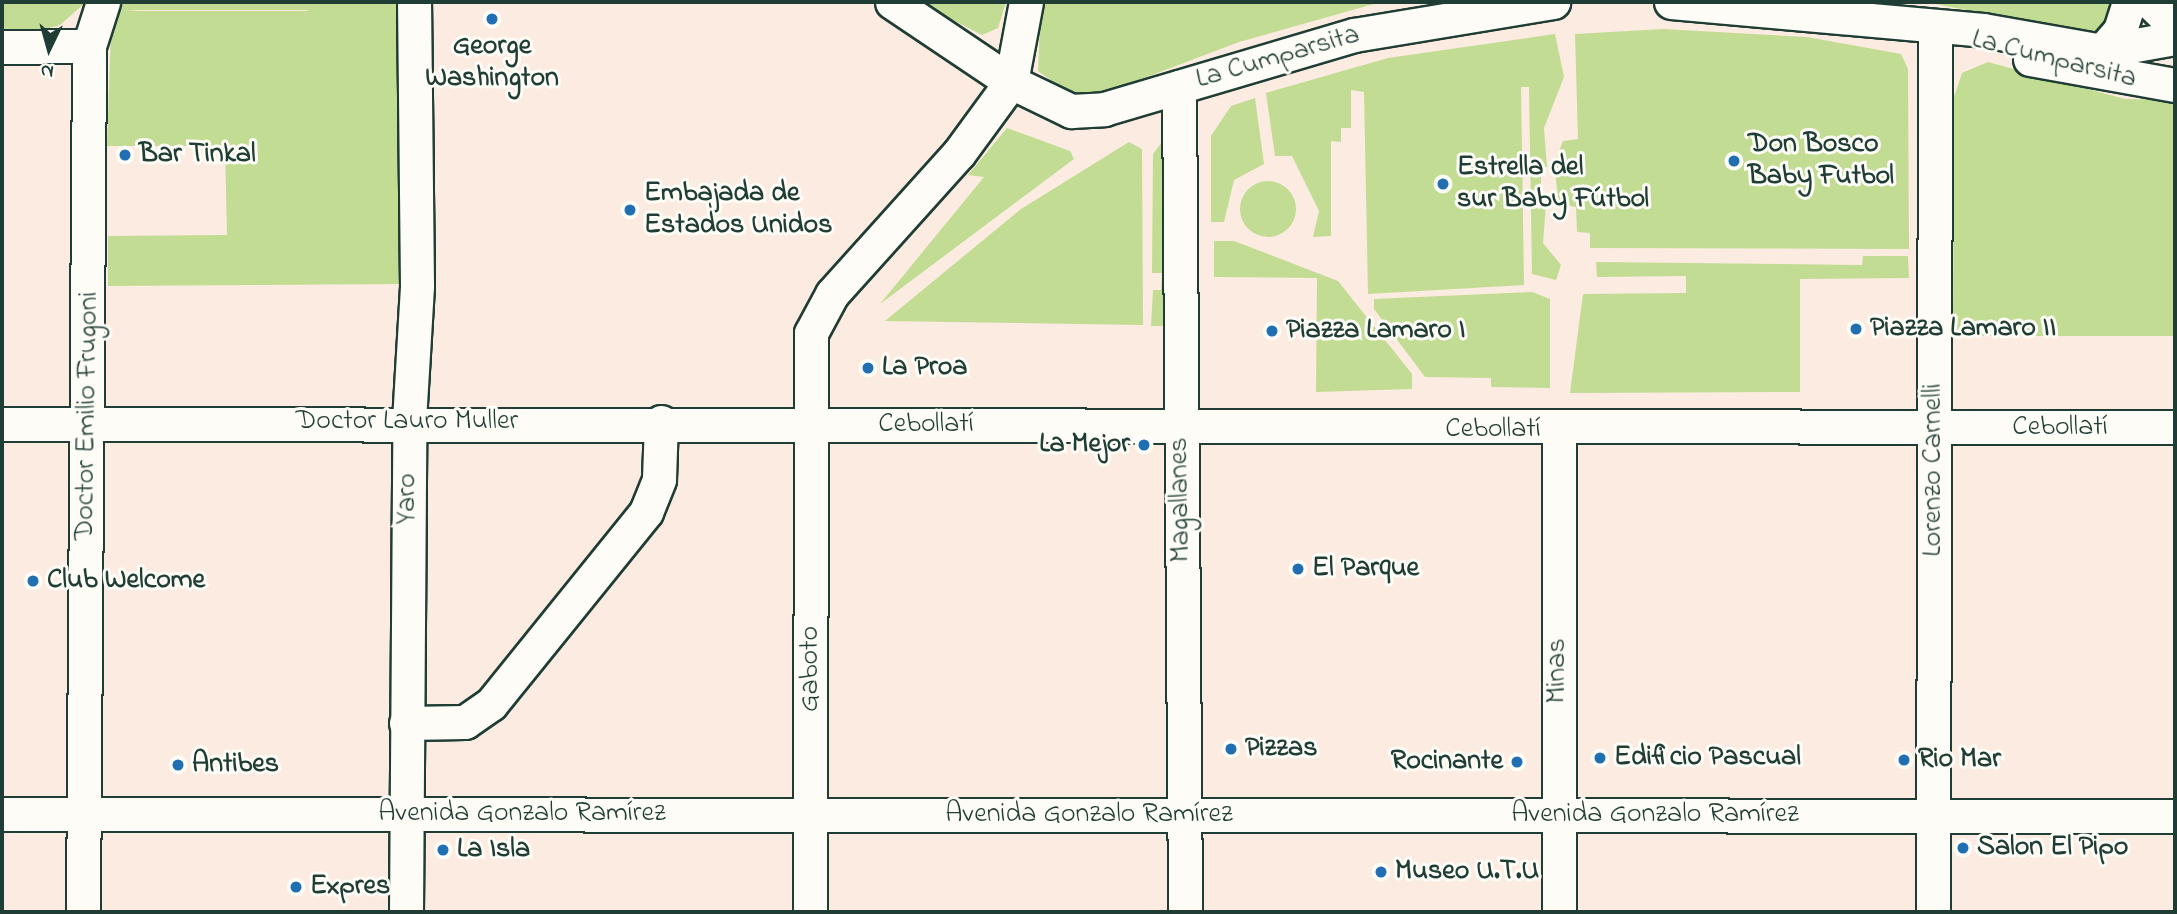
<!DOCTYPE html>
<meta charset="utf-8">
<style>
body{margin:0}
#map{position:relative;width:2177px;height:914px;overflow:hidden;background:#fcebe0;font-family:"Indie Flower",sans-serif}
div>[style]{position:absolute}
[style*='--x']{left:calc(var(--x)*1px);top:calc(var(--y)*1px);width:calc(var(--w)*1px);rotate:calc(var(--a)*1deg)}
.green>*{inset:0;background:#c2dc93}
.round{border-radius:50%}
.roads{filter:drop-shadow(2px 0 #1f3d34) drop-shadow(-2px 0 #1f3d34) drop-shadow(0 2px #1f3d34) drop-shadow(0 -2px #1f3d34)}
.minor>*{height:33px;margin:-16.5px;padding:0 16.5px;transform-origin:16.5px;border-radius:16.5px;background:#fdfcf7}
.dots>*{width:19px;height:19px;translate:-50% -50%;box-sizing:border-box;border:4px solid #fdfcf7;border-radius:50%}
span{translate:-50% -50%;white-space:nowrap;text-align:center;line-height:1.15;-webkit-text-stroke:6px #fdfcf7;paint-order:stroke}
.poi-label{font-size:28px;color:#1f3d34;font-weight:700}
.left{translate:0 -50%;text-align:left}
.right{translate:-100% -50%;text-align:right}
.street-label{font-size:28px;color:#1f3d34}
.frame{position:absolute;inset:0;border:4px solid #1f3d34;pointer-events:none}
.north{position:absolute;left:14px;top:14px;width:70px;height:70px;-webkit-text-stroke:5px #fdfcf7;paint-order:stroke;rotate:185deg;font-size:19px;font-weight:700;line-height:28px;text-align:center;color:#1f3d34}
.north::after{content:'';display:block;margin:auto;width:24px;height:32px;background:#1f3d34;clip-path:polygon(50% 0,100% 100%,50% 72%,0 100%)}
</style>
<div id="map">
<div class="green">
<i style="clip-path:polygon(2px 2px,86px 2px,60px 25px,38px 31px,2px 30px)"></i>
<i style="clip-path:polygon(evenodd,112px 2px,401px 2px,401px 284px,108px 286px,108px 236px,227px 235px,225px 146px,107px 146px,112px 2px,140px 10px,307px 10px,308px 11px,124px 11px,140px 10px)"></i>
<i style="clip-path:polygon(918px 2px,1006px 2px,998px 28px,982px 35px)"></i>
<i style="clip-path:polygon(1041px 2px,1381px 2px,1239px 42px,1081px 102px,1038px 71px)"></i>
<i style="clip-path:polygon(1925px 2px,2115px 2px,2112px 19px,2094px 35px)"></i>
<i style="clip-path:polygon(1663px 29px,1807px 37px,1901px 54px,1908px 69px,1909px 249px,1590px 248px,1590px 233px,1577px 232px,1576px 207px,1559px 204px,1554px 164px,1563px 141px,1578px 139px,1575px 34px)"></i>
<i style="clip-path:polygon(1555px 34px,1564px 77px,1544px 128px,1547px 167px,1541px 166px,1541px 203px,1546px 204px,1543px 243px,1561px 265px,1556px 280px,1532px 274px,1529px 87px,1521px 87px,1524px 285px,1368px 294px,1364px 92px,1351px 90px,1351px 128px,1341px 128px,1341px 142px,1331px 141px,1331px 236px,1313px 237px,1319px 211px,1292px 156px,1275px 156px,1266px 93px,1388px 58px)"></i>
<i style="clip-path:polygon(1988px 62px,2125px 99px,2175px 100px,2175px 336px,1953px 336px,1954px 97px,1962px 73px)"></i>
<i style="clip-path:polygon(1255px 98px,1264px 164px,1234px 180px,1224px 222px,1211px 222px,1211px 136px,1231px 106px)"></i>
<i style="clip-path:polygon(1007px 128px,1070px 151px,1074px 159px,880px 304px,984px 177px,968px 175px)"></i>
<i style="clip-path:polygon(1129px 142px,1142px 149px,1143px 325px,885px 321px,1021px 209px)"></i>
<i style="clip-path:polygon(1162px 142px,1168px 326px,1151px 326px,1153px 290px,1161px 290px,1162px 273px,1152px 273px,1153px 154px)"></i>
<i class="round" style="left:1240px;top:181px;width:56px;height:56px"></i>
<i style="clip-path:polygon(1214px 241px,1234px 241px,1338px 281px,1412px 374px,1412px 389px,1316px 392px,1317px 278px,1214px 277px)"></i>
<i style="clip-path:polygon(1863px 256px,1908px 256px,1909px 278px,1800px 279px,1800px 392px,1570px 393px,1583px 294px,1686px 293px,1686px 276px,1597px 277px,1596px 262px,1862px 265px)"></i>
<i style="clip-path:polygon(1532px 292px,1550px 299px,1550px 388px,1491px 387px,1491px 378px,1425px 377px,1374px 309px,1374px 299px)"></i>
</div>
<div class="roads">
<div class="minor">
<i style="--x:892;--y:2;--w:143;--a:33.9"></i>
<i style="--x:1011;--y:82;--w:67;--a:25.8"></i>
<i style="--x:1071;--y:111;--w:33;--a:-3"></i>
<i style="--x:1104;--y:109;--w:261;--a:-16.5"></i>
<i style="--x:1354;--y:35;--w:202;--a:-9.4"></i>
<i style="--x:1671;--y:2;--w:313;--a:5.1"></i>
<i style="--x:1983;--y:30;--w:121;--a:10"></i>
<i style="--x:2102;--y:51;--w:74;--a:-10.1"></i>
<i style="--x:2150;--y:2;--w:35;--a:44"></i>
<i style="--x:2;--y:47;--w:87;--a:-0.7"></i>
<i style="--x:2102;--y:51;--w:28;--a:-49"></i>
<i style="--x:2120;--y:30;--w:29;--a:-72"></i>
<i style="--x:2030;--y:59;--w:147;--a:10.2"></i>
<i style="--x:1179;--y:87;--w:825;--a:89.58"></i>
<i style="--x:2;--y:424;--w:2173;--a:0.08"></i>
<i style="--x:406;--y:723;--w:59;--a:-1"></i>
<i style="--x:465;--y:722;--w:32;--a:-35"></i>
<i style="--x:491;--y:704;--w:247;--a:-51.1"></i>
<i style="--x:646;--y:512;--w:35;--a:-68"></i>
<i style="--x:659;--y:479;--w:57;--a:-88"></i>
<i style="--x:2;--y:814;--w:2173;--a:0.05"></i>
<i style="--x:83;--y:912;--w:866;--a:-89.6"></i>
<i style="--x:89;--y:46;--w:46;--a:-72.3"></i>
<i style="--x:406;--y:912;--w:491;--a:-89.6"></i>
<i style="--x:409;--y:421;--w:135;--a:-86.6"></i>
<i style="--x:417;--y:286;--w:284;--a:-90.6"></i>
<i style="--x:810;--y:912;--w:579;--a:-89.9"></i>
<i style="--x:811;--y:333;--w:44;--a:-61.7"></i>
<i style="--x:832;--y:294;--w:190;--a:-48"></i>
<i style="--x:959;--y:153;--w:88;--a:-53.8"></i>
<i style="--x:1011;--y:82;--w:81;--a:-79.4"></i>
<i style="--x:1559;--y:912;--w:482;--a:-90"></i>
<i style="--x:1933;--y:912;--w:885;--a:-89.87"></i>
</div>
</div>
<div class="dots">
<i style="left:492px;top:19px;background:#1f6fb2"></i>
<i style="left:125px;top:155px;background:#1f6fb2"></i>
<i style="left:1734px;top:161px;background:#1f6fb2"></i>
<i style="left:1443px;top:184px;background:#1f6fb2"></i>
<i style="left:630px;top:210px;background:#1f6fb2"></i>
<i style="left:1856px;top:329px;background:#1f6fb2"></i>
<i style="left:1272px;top:331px;background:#1f6fb2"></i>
<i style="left:868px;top:368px;background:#1f6fb2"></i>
<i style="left:1144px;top:445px;background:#1f6fb2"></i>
<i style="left:1298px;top:569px;background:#1f6fb2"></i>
<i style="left:33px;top:581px;background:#1f6fb2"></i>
<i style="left:1231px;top:749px;background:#1f6fb2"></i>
<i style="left:1600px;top:758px;background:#1f6fb2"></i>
<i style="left:1904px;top:760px;background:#1f6fb2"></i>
<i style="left:1517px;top:762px;background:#1f6fb2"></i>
<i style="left:178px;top:765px;background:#1f6fb2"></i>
<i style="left:1963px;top:848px;background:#1f6fb2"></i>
<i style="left:443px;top:850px;background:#1f6fb2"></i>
<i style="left:1381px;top:872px;background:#1f6fb2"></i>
<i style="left:296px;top:887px;background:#1f6fb2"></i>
</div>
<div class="poi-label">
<span style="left:492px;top:63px">George<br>Washington</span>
<span class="left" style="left:1748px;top:161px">Don Bosco<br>Baby Futbol</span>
<span class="left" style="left:139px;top:155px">Bar Tinkal</span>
<span class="left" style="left:1457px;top:184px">Estrella del<br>sur Baby Fútbol</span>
<span class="left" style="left:644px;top:210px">Embajada de<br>Estados Unidos</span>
<span class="left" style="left:1870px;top:329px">Piazza Lamaro II</span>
<span class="left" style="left:1286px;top:331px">Piazza Lamaro I</span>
<span class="left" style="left:882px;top:368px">La Proa</span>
<span class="right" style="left:1130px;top:445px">La Mejor</span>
<span class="left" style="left:1312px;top:569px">El Parque</span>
<span class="left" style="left:47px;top:581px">Club Welcome</span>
<span class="left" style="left:1245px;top:749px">Pizzas</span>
<span class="left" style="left:1614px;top:758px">Edificio Pascual</span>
<span class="left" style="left:1918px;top:760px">Rio Mar</span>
<span class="right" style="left:1503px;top:762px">Rocinante</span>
<span class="left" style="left:192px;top:765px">Antibes</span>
<span class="left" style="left:1977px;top:848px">Salon El Pipo</span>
<span class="left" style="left:457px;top:850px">La Isla</span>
<span class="left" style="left:1395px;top:872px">Museo U.T.U</span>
<span class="left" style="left:310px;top:887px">Expres</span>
</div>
<div class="street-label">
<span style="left:1278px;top:58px;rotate:-16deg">La Cumparsita</span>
<span style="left:2054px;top:60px;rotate:14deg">La Cumparsita</span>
<span style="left:88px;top:416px;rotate:-89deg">Doctor Emilio Frugoni</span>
<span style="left:407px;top:422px">Doctor Lauro Muller</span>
<span style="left:926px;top:425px">Cebollatí</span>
<span style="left:2060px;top:428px">Cebollatí</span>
<span style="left:1493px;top:430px">Cebollatí</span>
<span style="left:1934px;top:470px;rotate:-90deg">Lorenzo Carnelli</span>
<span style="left:408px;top:499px;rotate:-89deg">Yaro</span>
<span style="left:1181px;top:500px;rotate:-91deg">Magallanes</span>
<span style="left:811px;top:669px;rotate:-90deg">Gaboto</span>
<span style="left:1558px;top:671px;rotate:-90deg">Minas</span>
<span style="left:522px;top:814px">Avenida Gonzalo Ramírez</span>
<span style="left:1089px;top:815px">Avenida Gonzalo Ramírez</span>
<span style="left:1655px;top:815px">Avenida Gonzalo Ramírez</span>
</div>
<div class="frame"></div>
<div class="north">N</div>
</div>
